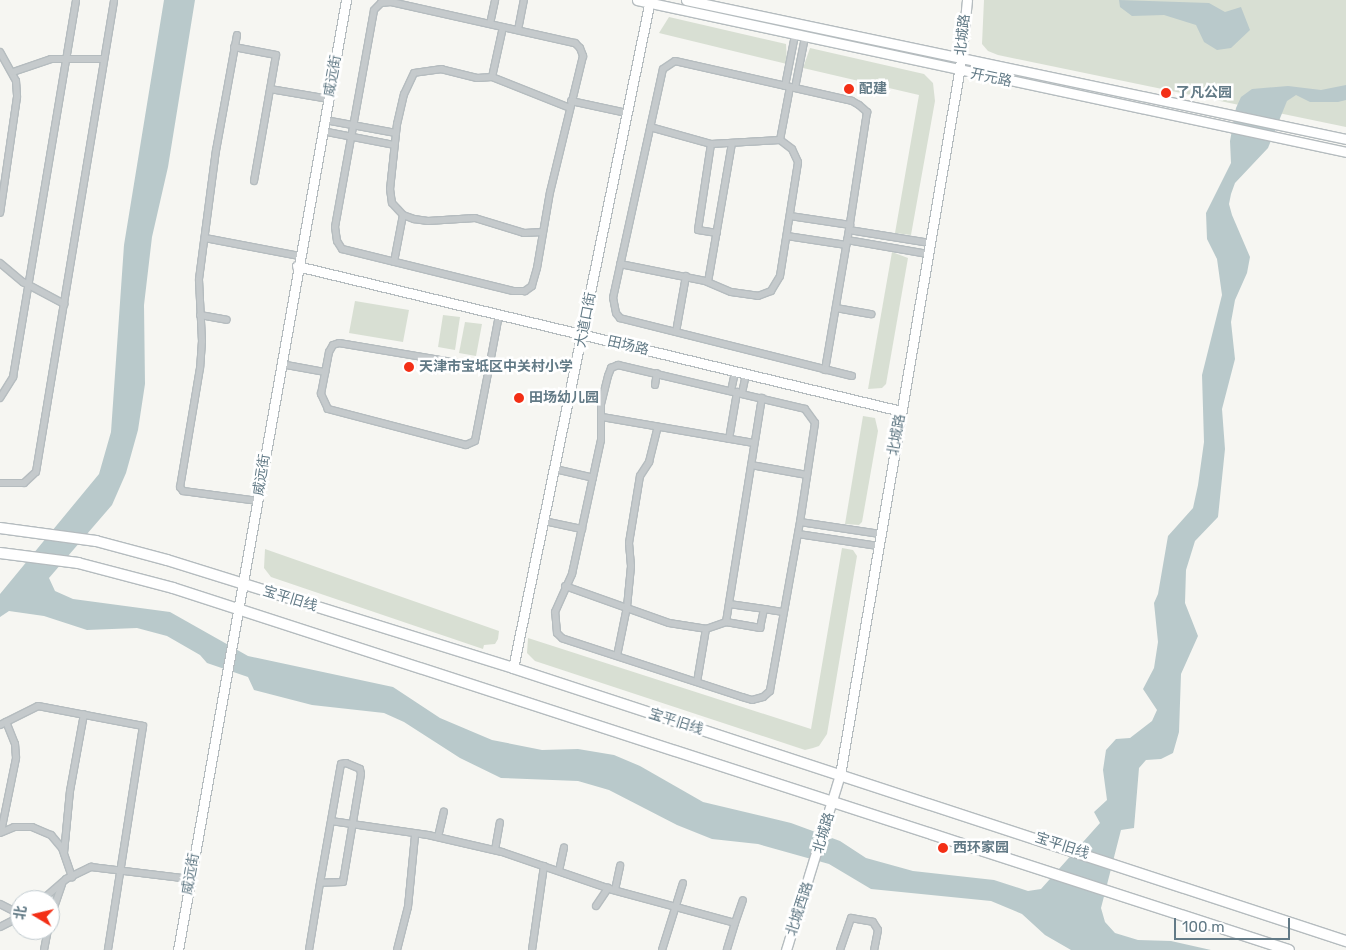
<!DOCTYPE html>
<meta charset="utf-8">
<style>
body{margin:0}
#map{position:relative;width:1346px;height:950px;overflow:hidden;background:#f6f6f2;font-family:Rubik,"Noto Sans SC",sans-serif}
div>[style]{position:absolute}
[style*='--x']{left:calc(var(--x)*1px);top:calc(var(--y)*1px);width:calc(var(--w)*1px);rotate:calc(var(--a)*1deg)}
.green>*{inset:0;background:#d8dfd3}
.water>*{inset:0;background:#b9c9cb}
.roads{filter:drop-shadow(1px 0 #b5bcbf) drop-shadow(-1px 0 #b5bcbf) drop-shadow(0 1px #b5bcbf) drop-shadow(0 -1px #b5bcbf)}
.street>*{height:6px;margin:-3px;padding:0 3px;transform-origin:3px;border-radius:3px;background:#c5cacc}
.secondary>*{height:9px;margin:-4.5px;padding:0 4.5px;transform-origin:4.5px;border-radius:4.5px;background:#fff}
.primary>*{height:10px;margin:-5px;padding:0 5px;transform-origin:5px;border-radius:5px;background:#fff}
.dots>*{width:14px;height:14px;translate:-50% -50%;box-sizing:border-box;border:2px solid #fff;border-radius:50%}
span{translate:-50% -50%;white-space:nowrap;text-align:center;line-height:1.15;-webkit-text-stroke:5px #fff;paint-order:stroke}
.street-label{font-size:14px;color:#627a86}
.poi-label{font-size:14px;color:#627a86;font-weight:700}
.left{translate:0 -50%;text-align:left}
.north{position:absolute;left:10px;top:890px;width:50px;height:50px;box-sizing:border-box;background:#fff;border:1px solid #c0cacf;border-radius:50%;rotate:279deg;font-size:14px;font-weight:700;line-height:20px;text-align:center;color:#627a86}
.north::after{content:'';display:block;margin:auto;width:18px;height:22px;background:#f32f16;clip-path:polygon(50% 0,100% 100%,50% 72%,0 100%)}
.scale{position:absolute;left:1174px;top:918px;width:116px;height:22px;box-sizing:border-box;border:2px solid #627a86;border-top:0;padding-left:6px;font-size:15px;line-height:18px;white-space:nowrap;color:#627a86;-webkit-text-stroke:4px #fff;paint-order:stroke}
</style>
<div id="map">
<div class="green">
<i style="clip-path:polygon(984px 0,1346px 0,1346px 127px,998px 55px,988px 51px,982px 44px)"></i>
<i style="clip-path:polygon(669px 17px,786px 44px,787px 64px,659px 33px)"></i>
<i style="clip-path:polygon(810px 48px,924px 74px,933px 83px,935px 101px,911px 235px,895px 233px,919px 95px,803px 68px)"></i>
<i style="clip-path:polygon(892px 252px,908px 258px,886px 384px,882px 388px,868px 389px)"></i>
<i style="clip-path:polygon(355px 301px,409px 310px,403px 342px,349px 333px)"></i>
<i style="clip-path:polygon(443px 315px,460px 317px,455px 350px,438px 347px)"></i>
<i style="clip-path:polygon(465px 322px,482px 324px,476px 356px,459px 353px)"></i>
<i style="clip-path:polygon(863px 416px,875px 418px,878px 431px,862px 522px,859px 525px,845px 524px)"></i>
<i style="clip-path:polygon(842px 548px,853px 550px,857px 556px,827px 734px,819px 746px,813px 748px,805px 750px,535px 661px,527px 653px,528px 638px,811px 729px)"></i>
<i style="clip-path:polygon(265px 549px,499px 631px,498px 639px,495px 644px,484px 645px,483px 649px,271px 577px,264px 568px)"></i>
</div>
<div class="water">
<i style="clip-path:polygon(164px 0,195px 0,168px 167px,152px 237px,144px 305px,145px 384px,138px 430px,126px 473px,112px 505px,49px 578px,55px 591px,73px 599px,170px 612px,248px 656px,393px 687px,440px 718px,492px 740px,542px 750px,578px 749px,614px 755px,640px 766px,703px 802px,791px 823px,840px 841px,866px 858px,913px 871px,994px 880px,1028px 891px,1041px 889px,1100px 823px,1094px 812px,1107px 800px,1103px 770px,1106px 750px,1116px 739px,1130px 738px,1152px 721px,1157px 710px,1143px 689px,1154px 668px,1158px 642px,1154px 603px,1158px 594px,1168px 536px,1193px 508px,1198px 485px,1204px 442px,1202px 375px,1222px 295px,1217px 259px,1207px 239px,1206px 213px,1231px 163px,1230px 141px,1236px 108px,1241px 97px,1252px 89px,1288px 86px,1321px 90px,1346px 85px,1346px 100px,1338px 102px,1310px 102px,1296px 95px,1287px 101px,1268px 148px,1235px 183px,1231px 194px,1229px 204px,1232px 215px,1250px 257px,1247px 273px,1235px 300px,1231px 322px,1235px 359px,1222px 409px,1225px 449px,1218px 517px,1195px 541px,1186px 570px,1185px 603px,1198px 636px,1181px 674px,1179px 732px,1173px 753px,1161px 759px,1146px 760px,1139px 768px,1134px 828px,1121px 830px,1101px 908px,1105px 922px,1115px 933px,1138px 940px,1171px 941px,1211px 950px,1071px 950px,1045px 935px,1022px 914px,991px 901px,871px 889px,829px 864px,758px 844px,712px 839px,677px 825px,609px 790px,578px 781px,501px 778px,460px 758px,404px 722px,384px 713px,312px 705px,254px 690px,248px 677px,207px 663px,200px 655px,167px 636px,137px 628px,87px 630px,44px 616px,9px 611px,0 617px,0 594px,99px 474px,111px 432px,124px 245px)"></i>
<i style="clip-path:polygon(1119px 0,1209px 3px,1225px 12px,1241px 7px,1250px 30px,1231px 48px,1217px 50px,1204px 42px,1196px 25px,1164px 15px,1132px 16px,1120px 7px)"></i>
</div>
<div class="roads">
<div class="street">
<i style="--x:391;--y:2;--w:189;--a:12.6"></i>
<i style="--x:575;--y:43;--w:7;--a:45"></i>
<i style="--x:580;--y:48;--w:9;--a:69"></i>
<i style="--x:583;--y:56;--w:140;--a:103.6"></i>
<i style="--x:550;--y:192;--w:77;--a:99.7"></i>
<i style="--x:537;--y:268;--w:19;--a:106"></i>
<i style="--x:532;--y:286;--w:9;--a:144"></i>
<i style="--x:525;--y:291;--w:12;--a:180"></i>
<i style="--x:513;--y:291;--w:176;--a:-166.2"></i>
<i style="--x:342;--y:249;--w:9;--a:-122"></i>
<i style="--x:337;--y:241;--w:14;--a:-98"></i>
<i style="--x:335;--y:227;--w:220;--a:-79.8"></i>
<i style="--x:374;--y:10;--w:10;--a:-45"></i>
<i style="--x:381;--y:3;--w:10;--a:-6"></i>
<i style="--x:490;--y:24;--w:25;--a:-78"></i>
<i style="--x:503;--y:27;--w:51;--a:102.4"></i>
<i style="--x:492;--y:77;--w:15;--a:176"></i>
<i style="--x:477;--y:78;--w:36;--a:-166"></i>
<i style="--x:442;--y:69;--w:28;--a:172"></i>
<i style="--x:414;--y:73;--w:23;--a:115"></i>
<i style="--x:404;--y:94;--w:31;--a:103"></i>
<i style="--x:397;--y:124;--w:65;--a:96.1"></i>
<i style="--x:390;--y:189;--w:14;--a:82"></i>
<i style="--x:392;--y:203;--w:16;--a:47"></i>
<i style="--x:403;--y:215;--w:12;--a:20"></i>
<i style="--x:414;--y:219;--w:14;--a:8"></i>
<i style="--x:428;--y:221;--w:47;--a:-3.7"></i>
<i style="--x:475;--y:218;--w:51;--a:17"></i>
<i style="--x:524;--y:233;--w:19;--a:-3"></i>
<i style="--x:518;--y:30;--w:31;--a:-79"></i>
<i style="--x:237;--y:35;--w:117;--a:100.3"></i>
<i style="--x:216;--y:150;--w:131;--a:97.5"></i>
<i style="--x:199;--y:280;--w:61;--a:87.2"></i>
<i style="--x:202;--y:341;--w:27;--a:94"></i>
<i style="--x:200;--y:368;--w:121;--a:99.5"></i>
<i style="--x:180;--y:487;--w:5;--a:53"></i>
<i style="--x:183;--y:491;--w:76;--a:7.6"></i>
<i style="--x:234;--y:47;--w:43;--a:10.8"></i>
<i style="--x:276;--y:55;--w:128;--a:99.9"></i>
<i style="--x:0;--y:52;--w:33;--a:61"></i>
<i style="--x:16;--y:81;--w:16;--a:86"></i>
<i style="--x:17;--y:97;--w:117;--a:98.3"></i>
<i style="--x:13;--y:72;--w:40;--a:-18.9"></i>
<i style="--x:51;--y:59;--w:53;--a:0"></i>
<i style="--x:492;--y:77;--w:84;--a:21.7"></i>
<i style="--x:785;--y:86;--w:52;--a:-78.9"></i>
<i style="--x:795;--y:88;--w:52;--a:-78.9"></i>
<i style="--x:270;--y:89;--w:60;--a:9.6"></i>
<i style="--x:571;--y:101;--w:57;--a:12.1"></i>
<i style="--x:325;--y:120;--w:72;--a:10.4"></i>
<i style="--x:650;--y:127;--w:63;--a:15.6"></i>
<i style="--x:711;--y:144;--w:69;--a:-3.3"></i>
<i style="--x:322;--y:131;--w:73;--a:11"></i>
<i style="--x:711;--y:144;--w:87;--a:98.6"></i>
<i style="--x:698;--y:230;--w:19;--a:9"></i>
<i style="--x:790;--y:216;--w:61;--a:8.5"></i>
<i style="--x:787;--y:236;--w:60;--a:8.7"></i>
<i style="--x:205;--y:238;--w:96;--a:10.8"></i>
<i style="--x:847;--y:240;--w:82;--a:9.8"></i>
<i style="--x:394;--y:262;--w:48;--a:-79.2"></i>
<i style="--x:0;--y:263;--w:30;--a:40"></i>
<i style="--x:23;--y:282;--w:47;--a:28.2"></i>
<i style="--x:620;--y:264;--w:87;--a:11.3"></i>
<i style="--x:705;--y:281;--w:28;--a:23"></i>
<i style="--x:731;--y:292;--w:27;--a:8"></i>
<i style="--x:758;--y:296;--w:14;--a:-21"></i>
<i style="--x:771;--y:291;--w:17;--a:-59"></i>
<i style="--x:780;--y:276;--w:115;--a:-81"></i>
<i style="--x:798;--y:162;--w:14;--a:-115"></i>
<i style="--x:792;--y:149;--w:15;--a:-143"></i>
<i style="--x:780;--y:140;--w:54;--a:-79.3"></i>
<i style="--x:708;--y:282;--w:141;--a:-80.2"></i>
<i style="--x:836;--y:308;--w:36;--a:10"></i>
<i style="--x:200;--y:315;--w:27;--a:10"></i>
<i style="--x:676;--y:332;--w:57;--a:-79.9"></i>
<i style="--x:281;--y:364;--w:45;--a:10.3"></i>
<i style="--x:489;--y:368;--w:74;--a:100.9"></i>
<i style="--x:475;--y:441;--w:10;--a:156"></i>
<i style="--x:466;--y:445;--w:143;--a:-165.4"></i>
<i style="--x:328;--y:409;--w:17;--a:-115"></i>
<i style="--x:321;--y:394;--w:43;--a:-79.2"></i>
<i style="--x:329;--y:352;--w:8;--a:-60"></i>
<i style="--x:333;--y:345;--w:6;--a:-18"></i>
<i style="--x:339;--y:343;--w:152;--a:9.5"></i>
<i style="--x:489;--y:368;--w:54;--a:-79.3"></i>
<i style="--x:825;--y:370;--w:142;--a:-80.3"></i>
<i style="--x:852;--y:376;--w:239;--a:-166"></i>
<i style="--x:620;--y:318;--w:6;--a:-129"></i>
<i style="--x:616;--y:313;--w:15;--a:-101"></i>
<i style="--x:613;--y:298;--w:234;--a:-77.7"></i>
<i style="--x:663;--y:69;--w:14;--a:-34"></i>
<i style="--x:675;--y:61;--w:181;--a:12.7"></i>
<i style="--x:852;--y:101;--w:8;--a:30"></i>
<i style="--x:859;--y:105;--w:11;--a:41"></i>
<i style="--x:867;--y:112;--w:119;--a:98.7"></i>
<i style="--x:849;--y:230;--w:82;--a:9.1"></i>
<i style="--x:655;--y:385;--w:12;--a:-81"></i>
<i style="--x:731;--y:391;--w:19;--a:-78"></i>
<i style="--x:742;--y:393;--w:19;--a:-78"></i>
<i style="--x:0;--y:398;--w:25;--a:-58"></i>
<i style="--x:13;--y:377;--w:382;--a:-80.5"></i>
<i style="--x:602;--y:417;--w:154;--a:9.7"></i>
<i style="--x:729;--y:439;--w:48;--a:-80.3"></i>
<i style="--x:751;--y:465;--w:57;--a:10.1"></i>
<i style="--x:555;--y:469;--w:39;--a:13"></i>
<i style="--x:0;--y:483;--w:24;--a:0"></i>
<i style="--x:24;--y:483;--w:16;--a:-43"></i>
<i style="--x:36;--y:472;--w:478;--a:-80.6"></i>
<i style="--x:544;--y:521;--w:39;--a:12"></i>
<i style="--x:800;--y:522;--w:172;--a:100.1"></i>
<i style="--x:770;--y:691;--w:9;--a:139"></i>
<i style="--x:763;--y:697;--w:11;--a:165"></i>
<i style="--x:752;--y:700;--w:10;--a:-163"></i>
<i style="--x:742;--y:697;--w:189;--a:-161.9"></i>
<i style="--x:562;--y:638;--w:7;--a:-135"></i>
<i style="--x:557;--y:633;--w:21;--a:-95"></i>
<i style="--x:555;--y:612;--w:42;--a:-65.9"></i>
<i style="--x:572;--y:574;--w:137;--a:-77.8"></i>
<i style="--x:601;--y:440;--w:36;--a:-90"></i>
<i style="--x:601;--y:404;--w:29;--a:-76"></i>
<i style="--x:608;--y:376;--w:9;--a:-69"></i>
<i style="--x:611;--y:368;--w:8;--a:-23"></i>
<i style="--x:618;--y:365;--w:192;--a:13.2"></i>
<i style="--x:805;--y:409;--w:17;--a:54"></i>
<i style="--x:815;--y:423;--w:100;--a:98.6"></i>
<i style="--x:800;--y:522;--w:81;--a:8.5"></i>
<i style="--x:798;--y:534;--w:81;--a:8.5"></i>
<i style="--x:565;--y:586;--w:110;--a:19.6"></i>
<i style="--x:669;--y:623;--w:37;--a:9"></i>
<i style="--x:706;--y:629;--w:21;--a:-19"></i>
<i style="--x:726;--y:622;--w:35;--a:10"></i>
<i style="--x:760;--y:628;--w:19;--a:-78"></i>
<i style="--x:764;--y:609;--w:20;--a:9"></i>
<i style="--x:729;--y:604;--w:37;--a:8"></i>
<i style="--x:726;--y:622;--w:227;--a:-80.9"></i>
<i style="--x:617;--y:656;--w:50;--a:-78.5"></i>
<i style="--x:627;--y:607;--w:41;--a:-84.4"></i>
<i style="--x:631;--y:566;--w:23;--a:-95"></i>
<i style="--x:629;--y:543;--w:68;--a:-80.7"></i>
<i style="--x:640;--y:476;--w:17;--a:-57"></i>
<i style="--x:649;--y:462;--w:36;--a:-76"></i>
<i style="--x:697;--y:682;--w:54;--a:-80.4"></i>
<i style="--x:0;--y:725;--w:42;--a:-26.6"></i>
<i style="--x:38;--y:706;--w:107;--a:10.8"></i>
<i style="--x:143;--y:726;--w:227;--a:98.9"></i>
<i style="--x:331;--y:821;--w:98;--a:8.2"></i>
<i style="--x:428;--y:835;--w:76;--a:12.9"></i>
<i style="--x:502;--y:852;--w:117;--a:18.9"></i>
<i style="--x:613;--y:890;--w:126;--a:15.1"></i>
<i style="--x:735;--y:923;--w:28;--a:107"></i>
<i style="--x:1;--y:832;--w:76;--a:-78.5"></i>
<i style="--x:16;--y:758;--w:14;--a:-94"></i>
<i style="--x:15;--y:744;--w:24;--a:-112"></i>
<i style="--x:0;--y:833;--w:15;--a:-23"></i>
<i style="--x:14;--y:827;--w:18;--a:0"></i>
<i style="--x:32;--y:827;--w:21;--a:23"></i>
<i style="--x:51;--y:835;--w:17;--a:50"></i>
<i style="--x:62;--y:848;--w:31;--a:71"></i>
<i style="--x:438;--y:837;--w:26;--a:-77"></i>
<i style="--x:495;--y:850;--w:28;--a:-80"></i>
<i style="--x:64;--y:853;--w:62;--a:-84.5"></i>
<i style="--x:70;--y:791;--w:78;--a:-79.7"></i>
<i style="--x:559;--y:871;--w:24;--a:-78"></i>
<i style="--x:615;--y:890;--w:25;--a:-78"></i>
<i style="--x:42;--y:900;--w:32;--a:-41"></i>
<i style="--x:66;--y:879;--w:28;--a:-26"></i>
<i style="--x:91;--y:867;--w:100;--a:6.9"></i>
<i style="--x:0;--y:904;--w:22;--a:27"></i>
<i style="--x:596;--y:906;--w:22;--a:-56"></i>
<i style="--x:50;--y:919;--w:37;--a:-71"></i>
<i style="--x:735;--y:923;--w:24;--a:-71"></i>
<i style="--x:0;--y:927;--w:22;--a:-27"></i>
<i style="--x:44;--y:950;--w:20;--a:-79"></i>
<i style="--x:309;--y:950;--w:68;--a:-80.7"></i>
<i style="--x:320;--y:883;--w:121;--a:-80"></i>
<i style="--x:341;--y:764;--w:5;--a:-11"></i>
<i style="--x:346;--y:763;--w:15;--a:23"></i>
<i style="--x:360;--y:769;--w:5;--a:79"></i>
<i style="--x:361;--y:774;--w:109;--a:99.5"></i>
<i style="--x:343;--y:882;--w:23;--a:178"></i>
<i style="--x:397;--y:950;--w:44;--a:-75.7"></i>
<i style="--x:408;--y:907;--w:72;--a:-84.4"></i>
<i style="--x:532;--y:950;--w:85;--a:-81.9"></i>
<i style="--x:662;--y:950;--w:70;--a:-72.6"></i>
<i style="--x:840;--y:950;--w:34;--a:-71"></i>
<i style="--x:851;--y:918;--w:22;--a:10"></i>
<i style="--x:873;--y:922;--w:9;--a:58"></i>
<i style="--x:878;--y:930;--w:20;--a:101"></i>
</div>
<div class="secondary">
<i style="--x:637;--y:0;--w:725;--a:12.1"></i>
<i style="--x:686;--y:0;--w:674;--a:11.89"></i>
<i style="--x:297;--y:266;--w:621;--a:13.5"></i>
<i style="--x:513;--y:668;--w:682;--a:-78.41"></i>
<i style="--x:178;--y:950;--w:965;--a:-79.97"></i>
<i style="--x:786;--y:950;--w:183;--a:-72.9"></i>
<i style="--x:840;--y:775;--w:725;--a:-80.39"></i>
<i style="--x:961;--y:60;--w:60;--a:-84.3"></i>
</div>
<div class="primary">
<i style="--x:0;--y:528;--w:97;--a:7.7"></i>
<i style="--x:96;--y:541;--w:73;--a:15"></i>
<i style="--x:167;--y:560;--w:362;--a:17.3"></i>
<i style="--x:513;--y:668;--w:877;--a:18.15"></i>
<i style="--x:0;--y:553;--w:79;--a:7.3"></i>
<i style="--x:78;--y:563;--w:98;--a:14.7"></i>
<i style="--x:173;--y:588;--w:1173;--a:17.97"></i>
</div>
</div>
<div class="dots">
<i style="left:849px;top:89px;background:#f32f16"></i>
<i style="left:1166px;top:93px;background:#f32f16"></i>
<i style="left:409px;top:367px;background:#f32f16"></i>
<i style="left:519px;top:398px;background:#f32f16"></i>
<i style="left:943px;top:848px;background:#f32f16"></i>
</div>
<div class="street-label">
<span style="left:963px;top:35px;rotate:-84deg">北城路</span>
<span style="left:333px;top:76px;rotate:-80deg">威远街</span>
<span style="left:991px;top:78px;rotate:12deg">开元路</span>
<span style="left:586px;top:320px;rotate:-79deg">大道口街</span>
<span style="left:628px;top:346px;rotate:13deg">田场路</span>
<span style="left:897px;top:435px;rotate:-80deg">北城路</span>
<span style="left:262px;top:475px;rotate:-81deg">威远街</span>
<span style="left:290px;top:599px;rotate:17deg">宝平旧线</span>
<span style="left:676px;top:722px;rotate:18deg">宝平旧线</span>
<span style="left:824px;top:833px;rotate:-73deg">北城路</span>
<span style="left:1062px;top:846px;rotate:18deg">宝平旧线</span>
<span style="left:191px;top:874px;rotate:-80deg">威远街</span>
<span style="left:800px;top:909px;rotate:-72deg">北城西路</span>
</div>
<div class="poi-label">
<span class="left" style="left:859px;top:89px">配建</span>
<span class="left" style="left:1176px;top:93px">了凡公园</span>
<span class="left" style="left:419px;top:367px">天津市宝坻区中关村小学</span>
<span class="left" style="left:529px;top:398px">田场幼儿园</span>
<span class="left" style="left:953px;top:848px">西环家园</span>
</div>
<div class="north">北</div>
<div class="scale">100 m</div>
</div>
